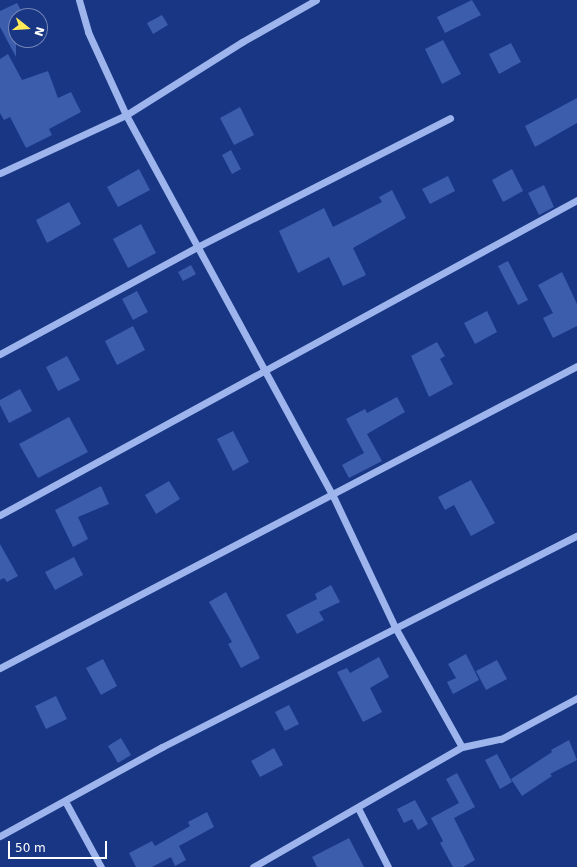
<!DOCTYPE html>
<style>
body{margin:0}
#map{position:relative;width:577px;height:867px;overflow:hidden;background:#183684;font-family:"DejaVu Sans",sans-serif}
div>[style]{position:absolute}
[style*='--x']{left:calc(var(--x)*1px);top:calc(var(--y)*1px);width:calc(var(--w)*1px);rotate:calc(var(--a)*1deg)}
.building>*{inset:0;background:#3c5cac}
.minor>*{height:7px;margin:-3.5px;padding:0 3.5px;transform-origin:3.5px;border-radius:3.5px;background:#9db4ec}
span{translate:-50% -50%;white-space:nowrap;text-align:center;line-height:1.15;-webkit-text-stroke:3px #183684;paint-order:stroke}
.north{position:absolute;left:8px;top:8px;width:40px;height:40px;box-sizing:border-box;background:#183684;border:1px solid #7486b5;border-radius:50%;rotate:107deg;font-size:11px;font-weight:700;line-height:16px;text-align:center;color:#fff}
.north::after{content:'';display:block;margin:auto;width:14px;height:18px;background:#ffea58;clip-path:polygon(50% 0,100% 100%,50% 72%,0 100%)}
.scale{position:absolute;left:8px;top:841px;width:99px;height:18px;box-sizing:border-box;border:2px solid #fff;border-top:0;padding-left:5px;font-size:12px;line-height:14px;white-space:nowrap;color:#fff;-webkit-text-stroke:3px #183684;paint-order:stroke}
</style>
<div id="map">
<div class="building">
<i style="clip-path:polygon(472px 0,481px 15px,445px 33px,437px 17px)"></i>
<i style="clip-path:polygon(17px 3px,24px 16px,16px 16px,16px 57px,0 27px,0 11px)"></i>
<i style="clip-path:polygon(162px 15px,168px 25px,153px 34px,147px 23px)"></i>
<i style="clip-path:polygon(443px 40px,461px 74px,442px 84px,425px 49px)"></i>
<i style="clip-path:polygon(511px 43px,521px 62px,499px 74px,489px 54px)"></i>
<i style="clip-path:polygon(8px 54px,22px 80px,48px 71px,58px 98px,71px 92px,81px 112px,49px 129px,52px 135px,26px 148px,10px 117px,4px 120px,0 113px,0 59px)"></i>
<i style="clip-path:polygon(577px 98px,577px 123px,535px 147px,525px 126px)"></i>
<i style="clip-path:polygon(240px 107px,254px 135px,234px 145px,220px 118px)"></i>
<i style="clip-path:polygon(231px 150px,241px 169px,232px 174px,222px 155px)"></i>
<i style="clip-path:polygon(139px 169px,150px 190px,118px 207px,107px 187px)"></i>
<i style="clip-path:polygon(512px 169px,523px 191px,503px 202px,492px 180px)"></i>
<i style="clip-path:polygon(448px 176px,455px 191px,430px 204px,422px 189px)"></i>
<i style="clip-path:polygon(544px 185px,554px 207px,539px 215px,528px 193px)"></i>
<i style="clip-path:polygon(392px 190px,406px 218px,353px 248px,366px 275px,343px 286px,329px 257px,298px 273px,279px 231px,324px 208px,333px 227px,382px 202px,379px 197px)"></i>
<i style="clip-path:polygon(69px 202px,81px 224px,47px 243px,36px 220px)"></i>
<i style="clip-path:polygon(141px 224px,156px 253px,128px 268px,113px 239px)"></i>
<i style="clip-path:polygon(508px 261px,528px 300px,518px 305px,498px 266px)"></i>
<i style="clip-path:polygon(191px 265px,196px 274px,183px 281px,178px 272px)"></i>
<i style="clip-path:polygon(562px 272px,577px 304px,577px 326px,553px 338px,543px 318px,553px 313px,538px 285px)"></i>
<i style="clip-path:polygon(137px 291px,148px 312px,133px 320px,122px 299px)"></i>
<i style="clip-path:polygon(487px 311px,497px 332px,475px 344px,464px 323px)"></i>
<i style="clip-path:polygon(133px 326px,145px 350px,117px 365px,105px 341px)"></i>
<i style="clip-path:polygon(437px 342px,445px 356px,440px 359px,453px 384px,429px 397px,411px 356px)"></i>
<i style="clip-path:polygon(67px 356px,80px 380px,58px 391px,46px 367px)"></i>
<i style="clip-path:polygon(20px 389px,32px 411px,9px 423px,0 405px,0 400px)"></i>
<i style="clip-path:polygon(397px 397px,405px 412px,367px 434px,382px 461px,349px 478px,342px 465px,364px 453px,346px 419px,365px 409px,367px 413px)"></i>
<i style="clip-path:polygon(69px 417px,88px 452px,38px 478px,19px 444px)"></i>
<i style="clip-path:polygon(233px 431px,249px 462px,233px 471px,217px 439px)"></i>
<i style="clip-path:polygon(471px 480px,495px 523px,471px 536px,454px 505px,445px 510px,438px 497px)"></i>
<i style="clip-path:polygon(169px 481px,180px 499px,156px 514px,145px 495px)"></i>
<i style="clip-path:polygon(101px 486px,109px 504px,78px 517px,88px 539px,73px 547px,55px 510px)"></i>
<i style="clip-path:polygon(0 544px,18px 576px,7px 582px,4px 578px,0 580px)"></i>
<i style="clip-path:polygon(74px 557px,83px 575px,55px 590px,45px 572px)"></i>
<i style="clip-path:polygon(331px 585px,340px 602px,319px 612px,324px 620px,297px 634px,286px 615px,317px 599px,315px 594px)"></i>
<i style="clip-path:polygon(226px 592px,260px 658px,241px 668px,228px 644px,232px 642px,209px 602px)"></i>
<i style="clip-path:polygon(466px 654px,479px 680px,453px 694px,447px 682px,456px 678px,448px 664px)"></i>
<i style="clip-path:polygon(379px 657px,389px 677px,370px 688px,382px 712px,363px 722px,337px 672px,347px 668px,350px 673px)"></i>
<i style="clip-path:polygon(103px 659px,117px 686px,101px 695px,86px 668px)"></i>
<i style="clip-path:polygon(497px 660px,507px 679px,486px 690px,476px 671px)"></i>
<i style="clip-path:polygon(56px 696px,67px 719px,46px 729px,35px 706px)"></i>
<i style="clip-path:polygon(289px 705px,299px 724px,285px 731px,275px 712px)"></i>
<i style="clip-path:polygon(121px 738px,131px 755px,118px 763px,108px 746px)"></i>
<i style="clip-path:polygon(569px 740px,577px 760px,550px 774px,552px 776px,522px 796px,511px 779px,552px 752px,551px 750px)"></i>
<i style="clip-path:polygon(274px 748px,283px 765px,260px 777px,251px 761px)"></i>
<i style="clip-path:polygon(497px 754px,512px 782px,500px 789px,485px 760px)"></i>
<i style="clip-path:polygon(457px 773px,475px 807px,454px 818px,475px 860px,463px 867px,453px 867px,440px 843px,443px 841px,431px 818px,459px 803px,446px 779px)"></i>
<i style="clip-path:polygon(415px 800px,428px 824px,418px 830px,412px 819px,404px 823px,397px 809px)"></i>
<i style="clip-path:polygon(207px 812px,214px 827px,179px 846px,186px 860px,175px 866px,171px 857px,152px 867px,136px 867px,129px 853px,152px 841px,155px 846px,190px 826px,188px 822px)"></i>
<i style="clip-path:polygon(349px 838px,364px 867px,317px 867px,312px 857px)"></i>
</div>
<div class="minor">
<i style="--x:79;--y:0;--w:33;--a:74"></i>
<i style="--x:88;--y:32;--w:91;--a:65.4"></i>
<i style="--x:126;--y:115;--w:434;--a:61.5"></i>
<i style="--x:333;--y:496;--w:147;--a:64.7"></i>
<i style="--x:396;--y:629;--w:135;--a:60.8"></i>
<i style="--x:0;--y:173;--w:139;--a:-24.7"></i>
<i style="--x:126;--y:115;--w:137;--a:-32.2"></i>
<i style="--x:242;--y:42;--w:85;--a:-29.6"></i>
<i style="--x:0;--y:354;--w:224;--a:-28.5"></i>
<i style="--x:197;--y:247;--w:284;--a:-27"></i>
<i style="--x:0;--y:515;--w:657;--a:-28.63"></i>
<i style="--x:0;--y:668;--w:651;--a:-27.63"></i>
<i style="--x:65;--y:801;--w:75;--a:61.4"></i>
<i style="--x:358;--y:808;--w:66;--a:63"></i>
<i style="--x:0;--y:836;--w:185;--a:-28.8"></i>
<i style="--x:162;--y:747;--w:466;--a:-27"></i>
<i style="--x:253;--y:867;--w:241;--a:-29.9"></i>
<i style="--x:462;--y:747;--w:40;--a:-12"></i>
<i style="--x:501;--y:739;--w:86;--a:-28.3"></i>
</div>
<div class="north">N</div>
<div class="scale">50 m</div>
</div>
